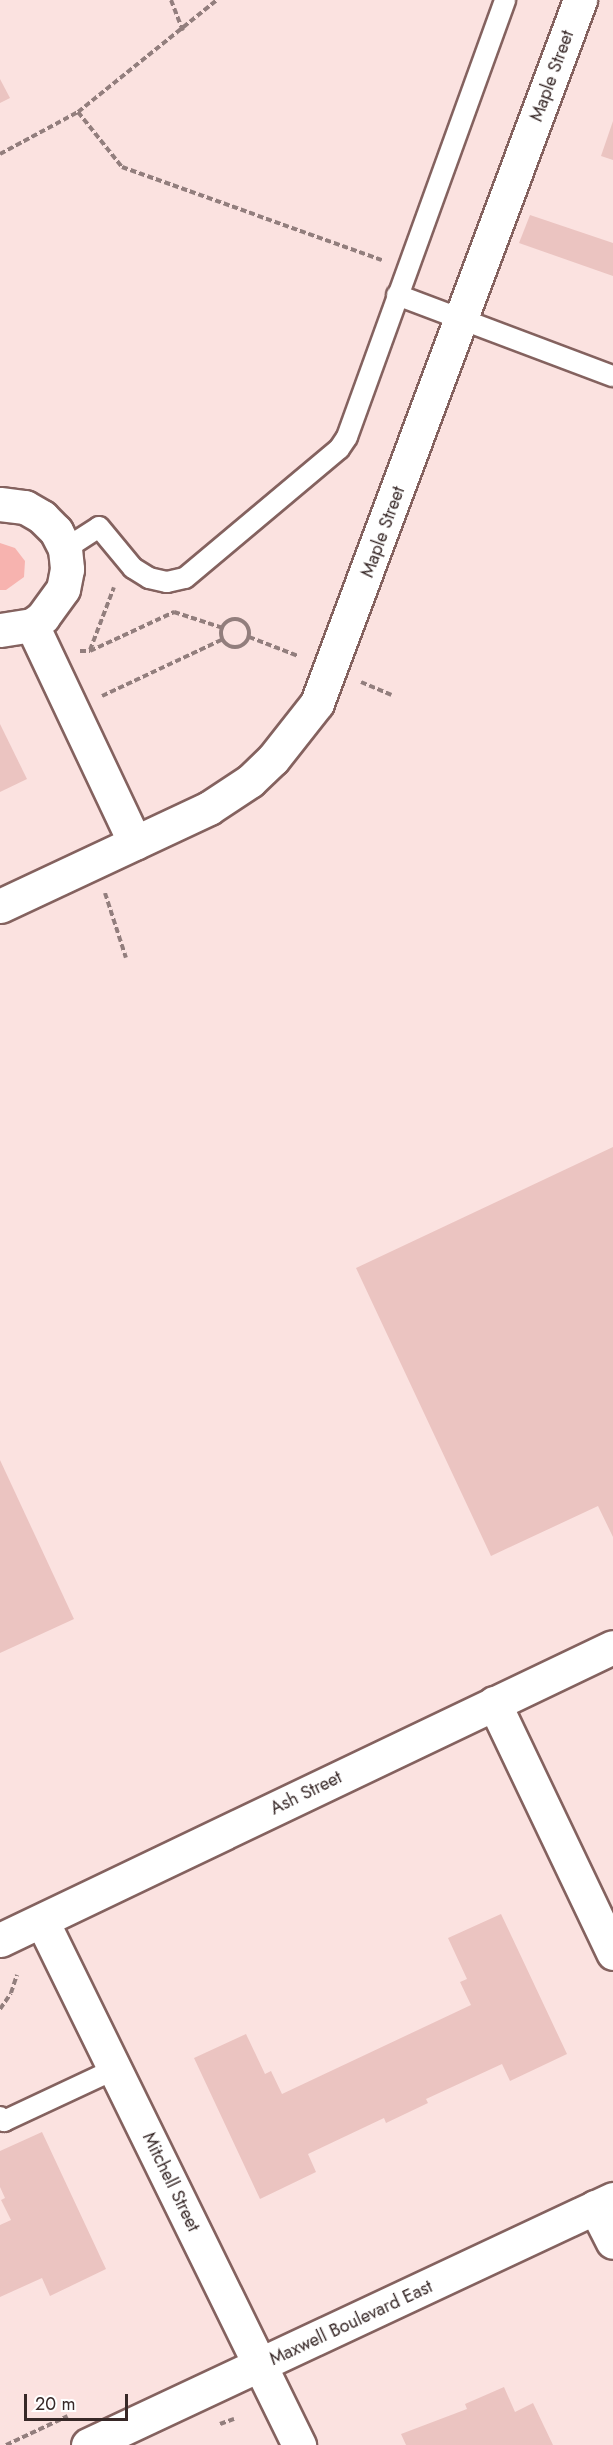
<!DOCTYPE html>
<style>
body{margin:0}
#map{position:relative;width:613px;height:2445px;overflow:hidden;background:#fbe2e0;font-family:Jost,sans-serif}
div>[style]{position:absolute}
[style*='--x']{left:calc(var(--x)*1px);top:calc(var(--y)*1px);width:calc(var(--w)*1px);rotate:calc(var(--a)*1deg)}
.green>*{inset:0;background:#f7b3af}
.building>*{inset:0;background:#ebc4c1}
.path>*{height:4px;margin-top:-2px;transform-origin:0;background:repeating-linear-gradient(90deg,#927e7d 0 6px,transparent 0 9px)}
.path>.ring{margin:-2px;padding:0;box-sizing:content-box;background:none;border:4px solid #927e7d;border-radius:50%}
.roads{filter:drop-shadow(2px 0 #84625f) drop-shadow(-2px 0 #84625f) drop-shadow(0 2px #84625f) drop-shadow(0 -2px #84625f)}
.lane>*{height:20px;margin:-10px;padding:0 10px;transform-origin:10px;border-radius:10px;background:#fff}
.street>*{height:33px;margin:-16.5px;padding:0 16.5px;transform-origin:16.5px;border-radius:16.5px;background:#fff}
span{translate:-50% -50%;white-space:nowrap;text-align:center;line-height:1.15;-webkit-text-stroke:5px #fff;paint-order:stroke}
.street-label{font-size:18px;color:#372827}
.scale{position:absolute;left:24px;top:2394px;width:104px;height:27px;box-sizing:border-box;border:3px solid #372827;border-top:0;padding-left:8px;font-size:18px;line-height:21px;white-space:nowrap;color:#372827;-webkit-text-stroke:4px #fff;paint-order:stroke}
</style>
<div id="map">
<div class="green">
<i style="clip-path:polygon(0 543px,15px 548px,25px 561px,24px 577px,6px 590px,0 590px)"></i>
</div>
<div class="building">
<i style="clip-path:polygon(0 79px,10px 98px,0 103px)"></i>
<i style="clip-path:polygon(613px 121px,613px 160px,601px 156px)"></i>
<i style="clip-path:polygon(530px 215px,613px 243px,613px 276px,519px 243px)"></i>
<i style="clip-path:polygon(0 724px,27px 779px,0 792px)"></i>
<i style="clip-path:polygon(613px 1147px,613px 1537px,598px 1506px,491px 1556px,356px 1268px)"></i>
<i style="clip-path:polygon(0 1460px,74px 1619px,0 1653px)"></i>
<i style="clip-path:polygon(501px 1914px,567px 2054px,510px 2081px,502px 2064px,426px 2099px,428px 2103px,386px 2123px,384px 2118px,308px 2154px,316px 2172px,260px 2199px,194px 2058px,246px 2034px,265px 2074px,271px 2071px,282px 2094px,471px 2005px,460px 1982px,467px 1979px,448px 1938px)"></i>
<i style="clip-path:polygon(42px 2132px,106px 2269px,50px 2296px,42px 2278px,0 2297px,0 2225px,11px 2220px,1px 2200px,5px 2198px,0 2187px,0 2151px)"></i>
<i style="clip-path:polygon(504px 2387px,515px 2412px,533px 2403px,553px 2445px,406px 2445px,401px 2434px,467px 2409px,465px 2404px)"></i>
</div>
<div class="path">
<i style="--x:171;--y:0;--w:33;--a:69"></i>
<i style="--x:78;--y:112;--w:70;--a:51.3"></i>
<i style="--x:122;--y:167;--w:276;--a:19.7"></i>
<i style="--x:0;--y:154;--w:89;--a:-28.3"></i>
<i style="--x:78;--y:112;--w:179;--a:-38.9"></i>
<i class="ring" style="left:221px;top:619px;width:24px;height:24px"></i>
<i style="--x:249;--y:637;--w:53;--a:21.2"></i>
<i style="--x:90;--y:650;--w:67;--a:-69.1"></i>
<i style="--x:80;--y:651;--w:10;--a:0"></i>
<i style="--x:90;--y:651;--w:93;--a:-24.9"></i>
<i style="--x:174;--y:612;--w:52;--a:18.1"></i>
<i style="--x:361;--y:682;--w:33;--a:23"></i>
<i style="--x:102;--y:696;--w:134;--a:-25.2"></i>
<i style="--x:105;--y:893;--w:68;--a:72.1"></i>
<i style="--x:0;--y:2009;--w:19;--a:-55"></i>
<i style="--x:11;--y:1993;--w:19;--a:-72"></i>
<i style="--x:220;--y:2424;--w:15;--a:-20"></i>
<i style="--x:6;--y:2445;--w:68;--a:-25.1"></i>
</div>
<div class="roads">
<div class="lane">
<i style="--x:397;--y:295;--w:231;--a:20.6"></i>
<i style="--x:65;--y:549;--w:40;--a:-32.9"></i>
<i style="--x:99;--y:527;--w:53;--a:50.3"></i>
<i style="--x:133;--y:568;--w:19;--a:32"></i>
<i style="--x:149;--y:578;--w:18;--a:13"></i>
<i style="--x:167;--y:582;--w:18;--a:-13"></i>
<i style="--x:185;--y:578;--w:201;--a:-40"></i>
<i style="--x:339;--y:449;--w:14;--a:-56"></i>
<i style="--x:347;--y:437;--w:465;--a:-70.1"></i>
<i style="--x:0;--y:2117;--w:6;--a:45"></i>
<i style="--x:4;--y:2121;--w:123;--a:-25.1"></i>
</div>
<div class="street">
<i style="--x:0;--y:504;--w:25;--a:7"></i>
<i style="--x:25;--y:507;--w:20;--a:30"></i>
<i style="--x:42;--y:517;--w:20;--a:45"></i>
<i style="--x:56;--y:531;--w:20;--a:63"></i>
<i style="--x:65;--y:549;--w:20;--a:84"></i>
<i style="--x:67;--y:569;--w:20;--a:101"></i>
<i style="--x:63;--y:589;--w:34;--a:126"></i>
<i style="--x:43;--y:617;--w:14;--a:144"></i>
<i style="--x:32;--y:625;--w:32;--a:171"></i>
<i style="--x:32;--y:625;--w:241;--a:64.7"></i>
<i style="--x:0;--y:906;--w:231;--a:-25.1"></i>
<i style="--x:209;--y:808;--w:49;--a:-33.4"></i>
<i style="--x:250;--y:781;--w:32;--a:-44"></i>
<i style="--x:273;--y:759;--w:71;--a:-51.8"></i>
<i style="--x:317;--y:703;--w:751;--a:-69.49"></i>
<i style="--x:494;--y:1703;--w:277;--a:64.5"></i>
<i style="--x:42;--y:1921;--w:584;--a:63.87"></i>
<i style="--x:0;--y:1940;--w:679;--a:-25.55"></i>
<i style="--x:595;--y:2207;--w:39;--a:63"></i>
<i style="--x:88;--y:2445;--w:580;--a:-25.11"></i>
</div>
</div>
<div class="street-label">
<span style="left:552px;top:76px;rotate:-70deg">Maple Street</span>
<span style="left:383px;top:532px;rotate:-70deg">Maple Street</span>
<span style="left:306px;top:1793px;rotate:-26deg">Ash Street</span>
<span style="left:171px;top:2182px;rotate:64deg">Mitchell Street</span>
<span style="left:351px;top:2323px;rotate:-25deg">Maxwell Boulevard East</span>
</div>
<div class="scale">20 m</div>
</div>
